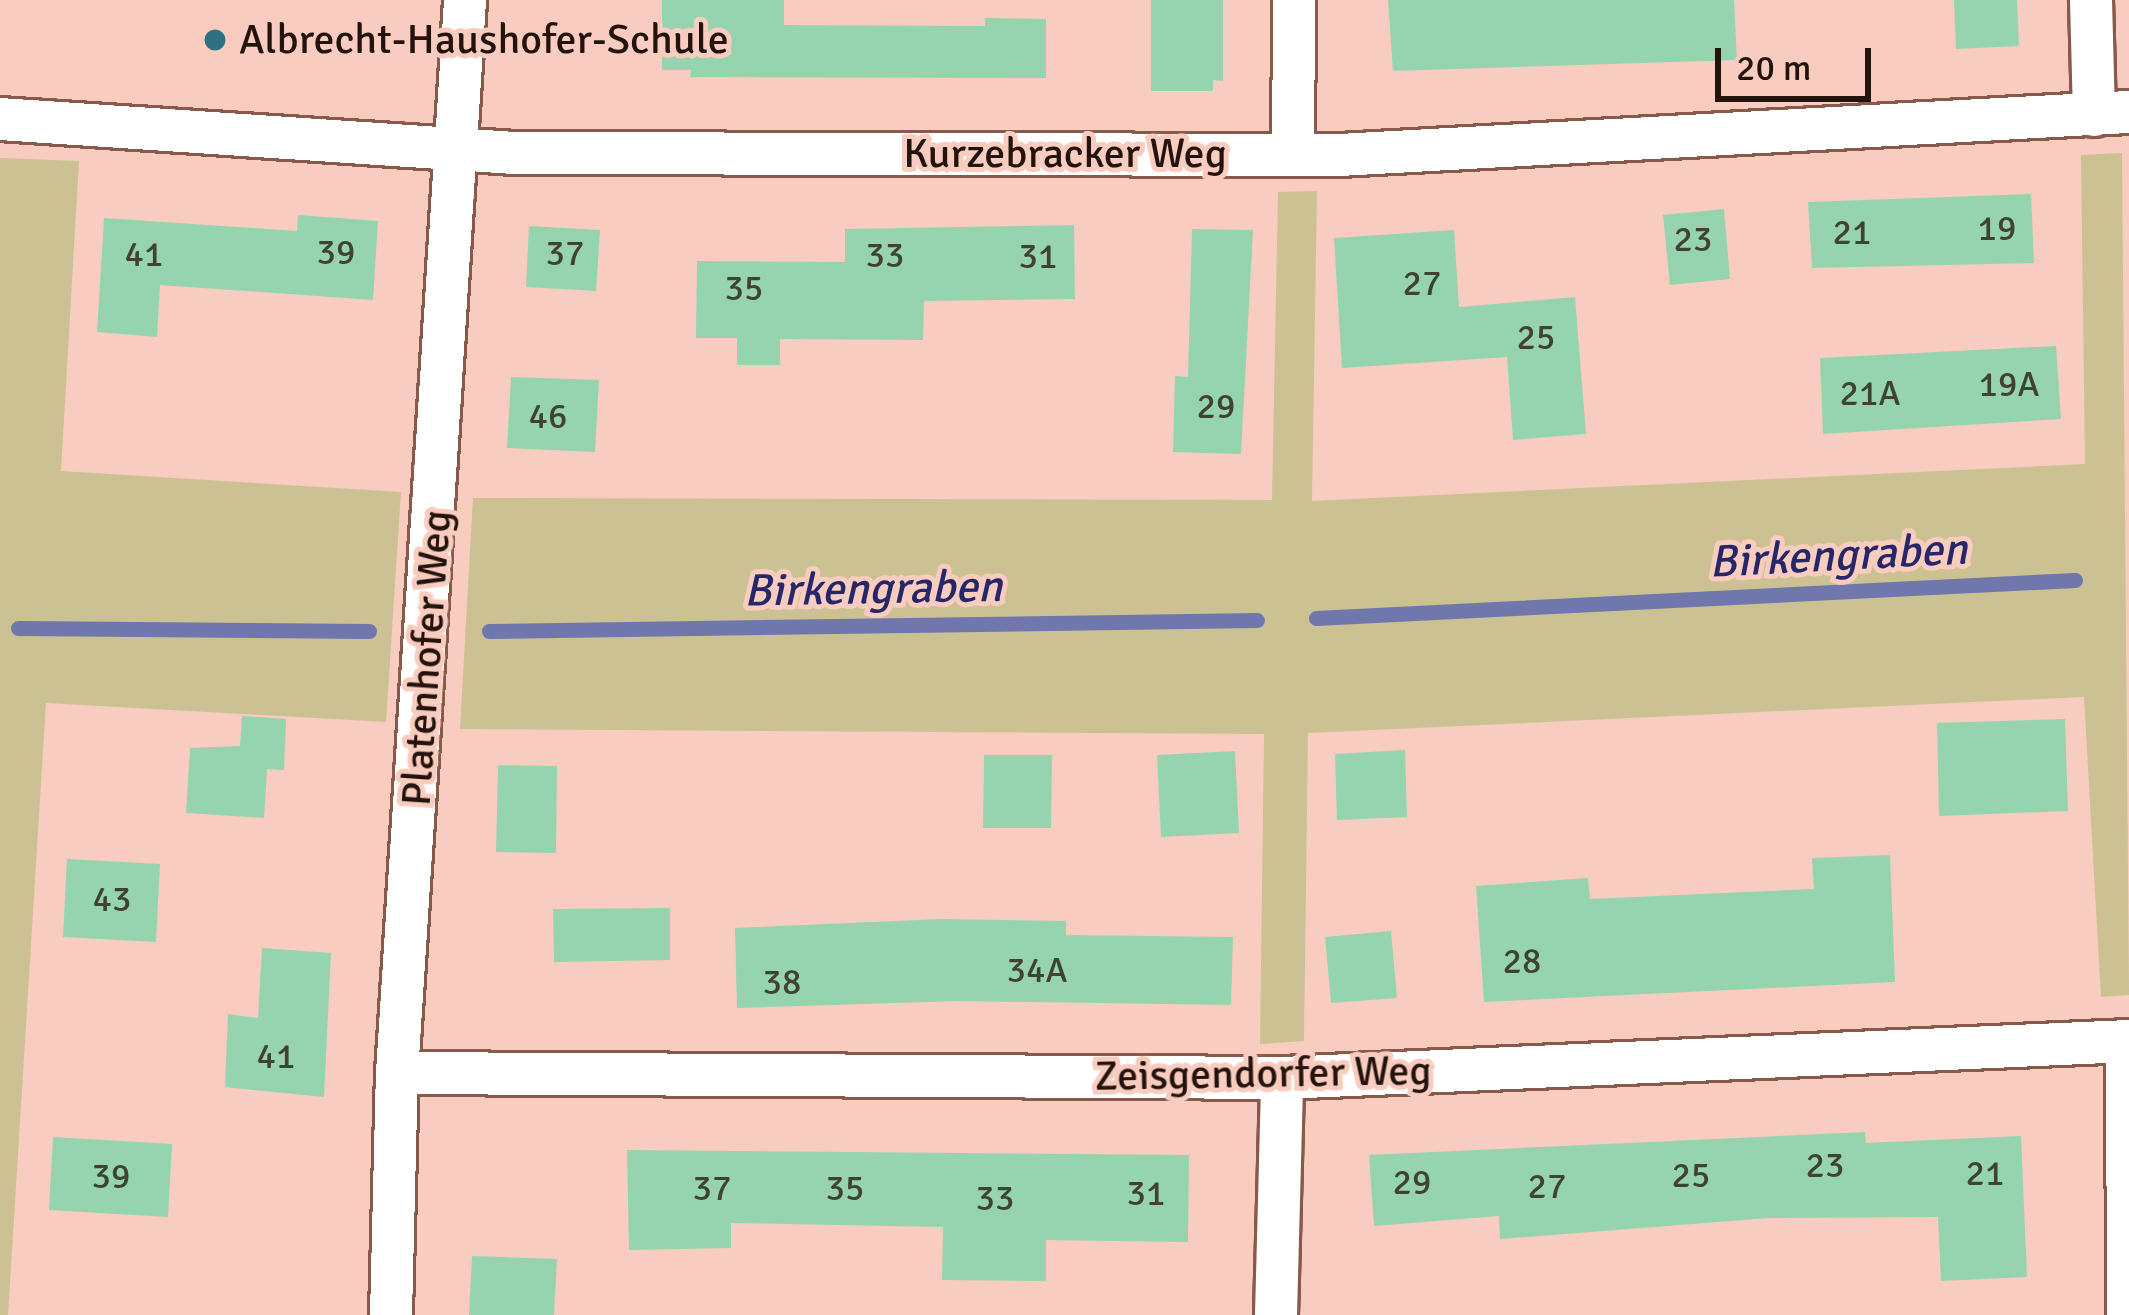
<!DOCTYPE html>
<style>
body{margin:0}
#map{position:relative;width:2129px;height:1315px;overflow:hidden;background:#f8cdbf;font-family:Signika,sans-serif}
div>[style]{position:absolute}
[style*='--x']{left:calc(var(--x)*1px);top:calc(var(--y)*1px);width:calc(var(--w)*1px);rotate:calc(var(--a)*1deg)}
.green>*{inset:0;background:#cbc193}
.stream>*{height:15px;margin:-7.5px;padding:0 7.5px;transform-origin:7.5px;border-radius:7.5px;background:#7077ad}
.building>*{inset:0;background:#95d4ae}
.roads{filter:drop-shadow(3px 0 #885a4b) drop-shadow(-3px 0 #885a4b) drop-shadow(0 3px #885a4b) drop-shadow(0 -3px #885a4b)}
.minor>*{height:42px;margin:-21px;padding:0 21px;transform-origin:21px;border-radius:21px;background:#fff}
.dots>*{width:33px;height:33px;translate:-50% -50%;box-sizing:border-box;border:6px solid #f8cdbf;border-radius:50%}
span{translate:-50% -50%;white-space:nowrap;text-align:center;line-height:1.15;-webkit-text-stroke:10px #f8cdbf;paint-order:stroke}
.number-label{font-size:36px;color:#404234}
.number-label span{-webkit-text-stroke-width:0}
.poi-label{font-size:42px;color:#24120c}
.left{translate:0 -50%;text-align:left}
.street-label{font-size:42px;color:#24120c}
.water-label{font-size:45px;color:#262668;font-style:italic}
.scale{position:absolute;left:1715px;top:48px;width:156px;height:54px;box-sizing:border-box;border:6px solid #24120c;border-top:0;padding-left:15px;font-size:36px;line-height:42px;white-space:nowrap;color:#24120c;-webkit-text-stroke:9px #f8cdbf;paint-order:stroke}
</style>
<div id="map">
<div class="green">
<i style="clip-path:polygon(2122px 153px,2129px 995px,2101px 997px,2084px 697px,1308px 733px,1304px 1041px,1260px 1044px,1264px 734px,460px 729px,473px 498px,1272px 500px,1278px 192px,1317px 191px,1312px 501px,2085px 464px,2081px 155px)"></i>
<i style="clip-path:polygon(0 158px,79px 161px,61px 471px,401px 492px,386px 722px,46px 703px,8px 1315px,0 1315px)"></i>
</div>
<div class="stream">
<i style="--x:1316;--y:618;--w:760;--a:-2.87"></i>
<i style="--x:18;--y:628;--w:351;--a:0.5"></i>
<i style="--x:489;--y:631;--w:768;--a:-0.82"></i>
</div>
<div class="building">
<i style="clip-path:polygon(662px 0,784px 0,784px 25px,985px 26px,985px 18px,1046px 19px,1046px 78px,690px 77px,691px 70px,662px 70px)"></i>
<i style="clip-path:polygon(1151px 0,1223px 0,1223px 81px,1213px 80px,1213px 91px,1151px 91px)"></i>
<i style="clip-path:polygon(1388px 0,1734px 0,1737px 60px,1393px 71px)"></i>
<i style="clip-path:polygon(1954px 0,2017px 0,2019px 46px,1956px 49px)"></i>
<i style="clip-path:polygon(2031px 194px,2034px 263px,1812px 268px,1808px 202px)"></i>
<i style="clip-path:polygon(1724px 209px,1730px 279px,1670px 285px,1663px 215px)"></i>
<i style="clip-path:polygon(298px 215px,378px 221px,373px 300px,160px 285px,157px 337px,97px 332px,104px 218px,297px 231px)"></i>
<i style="clip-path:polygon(1074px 225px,1075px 299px,924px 301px,923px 340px,780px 339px,780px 365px,737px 365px,737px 338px,696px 338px,697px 261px,845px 262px,845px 229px)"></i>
<i style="clip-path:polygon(529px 226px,600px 230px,596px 291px,526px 287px)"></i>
<i style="clip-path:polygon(1192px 229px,1253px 230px,1241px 454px,1173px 452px,1175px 376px,1188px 377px)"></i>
<i style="clip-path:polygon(1454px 230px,1459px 307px,1575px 297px,1586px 434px,1513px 440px,1507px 357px,1342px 368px,1334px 238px)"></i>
<i style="clip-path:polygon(2056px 346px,2061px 419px,1823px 434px,1820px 358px)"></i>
<i style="clip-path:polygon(511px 377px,599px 380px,595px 452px,507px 448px)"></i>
<i style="clip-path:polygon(242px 716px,286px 719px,284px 770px,267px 769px,264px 818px,186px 813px,190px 748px,240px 746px)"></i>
<i style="clip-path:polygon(2065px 719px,2068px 811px,1939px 816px,1937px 723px)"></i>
<i style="clip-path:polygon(1405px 750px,1407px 817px,1337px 820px,1335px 754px)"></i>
<i style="clip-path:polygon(1235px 751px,1239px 833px,1161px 837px,1157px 755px)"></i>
<i style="clip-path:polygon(984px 755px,1052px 755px,1051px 828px,983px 828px)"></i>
<i style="clip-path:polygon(498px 765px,557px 766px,556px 853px,496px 852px)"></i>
<i style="clip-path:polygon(1890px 855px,1895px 982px,1484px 1002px,1476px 886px,1588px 878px,1590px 899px,1814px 889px,1812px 858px)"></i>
<i style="clip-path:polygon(67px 859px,160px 864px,156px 942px,63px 937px)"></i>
<i style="clip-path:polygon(670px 908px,670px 960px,554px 962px,553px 909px)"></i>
<i style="clip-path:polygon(942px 919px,1066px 921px,1066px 935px,1233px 937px,1231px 1005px,958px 1001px,737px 1008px,735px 928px)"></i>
<i style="clip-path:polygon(1391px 931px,1397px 998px,1331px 1003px,1325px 937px)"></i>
<i style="clip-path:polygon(262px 948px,331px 953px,324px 1097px,225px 1087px,228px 1014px,258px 1018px)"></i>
<i style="clip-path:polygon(1865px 1132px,1866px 1143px,2021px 1136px,2027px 1277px,1941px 1281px,1938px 1217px,1769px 1218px,1500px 1239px,1499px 1216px,1374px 1226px,1369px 1155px)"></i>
<i style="clip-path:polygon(53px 1137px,172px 1144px,168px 1217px,49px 1210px)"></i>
<i style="clip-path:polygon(627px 1150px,1189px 1155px,1188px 1242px,1046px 1240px,1046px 1281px,942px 1280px,943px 1227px,731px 1223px,731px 1248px,629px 1250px)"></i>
<i style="clip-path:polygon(472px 1256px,557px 1259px,554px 1315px,469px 1315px)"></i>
</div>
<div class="roads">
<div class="minor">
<i style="--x:2091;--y:0;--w:115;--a:88.5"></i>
<i style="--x:0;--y:119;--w:516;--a:3.78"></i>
<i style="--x:515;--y:153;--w:824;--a:0.14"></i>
<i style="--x:1339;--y:155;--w:791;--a:-3.12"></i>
<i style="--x:1293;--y:155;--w:155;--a:-89.6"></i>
<i style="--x:2127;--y:1041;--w:274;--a:89.8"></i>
<i style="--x:397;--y:1073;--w:885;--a:0.32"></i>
<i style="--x:1282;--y:1078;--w:848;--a:-2.5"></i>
<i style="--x:391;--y:1315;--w:242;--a:-88.6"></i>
<i style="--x:397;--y:1073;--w:1075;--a:-86.37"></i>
<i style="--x:1276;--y:1315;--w:237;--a:-88.5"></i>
</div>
</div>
<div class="dots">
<i style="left:215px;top:40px;background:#2e7182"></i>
</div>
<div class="number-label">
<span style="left:1997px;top:229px">19</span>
<span style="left:1852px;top:233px">21</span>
<span style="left:1693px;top:240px">23</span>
<span style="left:336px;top:253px">39</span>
<span style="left:565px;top:254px">37</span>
<span style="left:144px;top:255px">41</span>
<span style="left:885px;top:256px">33</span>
<span style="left:1038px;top:257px">31</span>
<span style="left:1422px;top:284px">27</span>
<span style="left:744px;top:289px">35</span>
<span style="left:1536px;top:338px">25</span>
<span style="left:2009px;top:385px">19A</span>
<span style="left:1870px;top:394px">21A</span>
<span style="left:1216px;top:407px">29</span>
<span style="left:548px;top:417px">46</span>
<span style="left:112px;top:900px">43</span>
<span style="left:1522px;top:962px">28</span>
<span style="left:1037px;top:971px">34A</span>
<span style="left:782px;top:983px">38</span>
<span style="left:276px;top:1057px">41</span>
<span style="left:1825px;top:1166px">23</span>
<span style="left:1985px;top:1174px">21</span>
<span style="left:1691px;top:1176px">25</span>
<span style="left:111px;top:1177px">39</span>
<span style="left:1412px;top:1183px">29</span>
<span style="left:1547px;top:1187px">27</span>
<span style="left:712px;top:1189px">37</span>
<span style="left:845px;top:1189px">35</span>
<span style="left:1146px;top:1194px">31</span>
<span style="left:995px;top:1199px">33</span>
</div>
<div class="poi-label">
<span class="left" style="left:239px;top:40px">Albrecht-Haushofer-Schule</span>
</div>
<div class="street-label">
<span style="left:1065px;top:154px">Kurzebracker Weg</span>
<span style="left:427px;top:658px;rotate:-86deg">Platenhofer Weg</span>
<span style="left:1263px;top:1074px;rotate:-1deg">Zeisgendorfer Weg</span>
</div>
<div class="water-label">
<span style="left:1838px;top:556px;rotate:-3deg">Birkengraben</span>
<span style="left:873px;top:589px;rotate:-1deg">Birkengraben</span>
</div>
<div class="scale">20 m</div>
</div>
